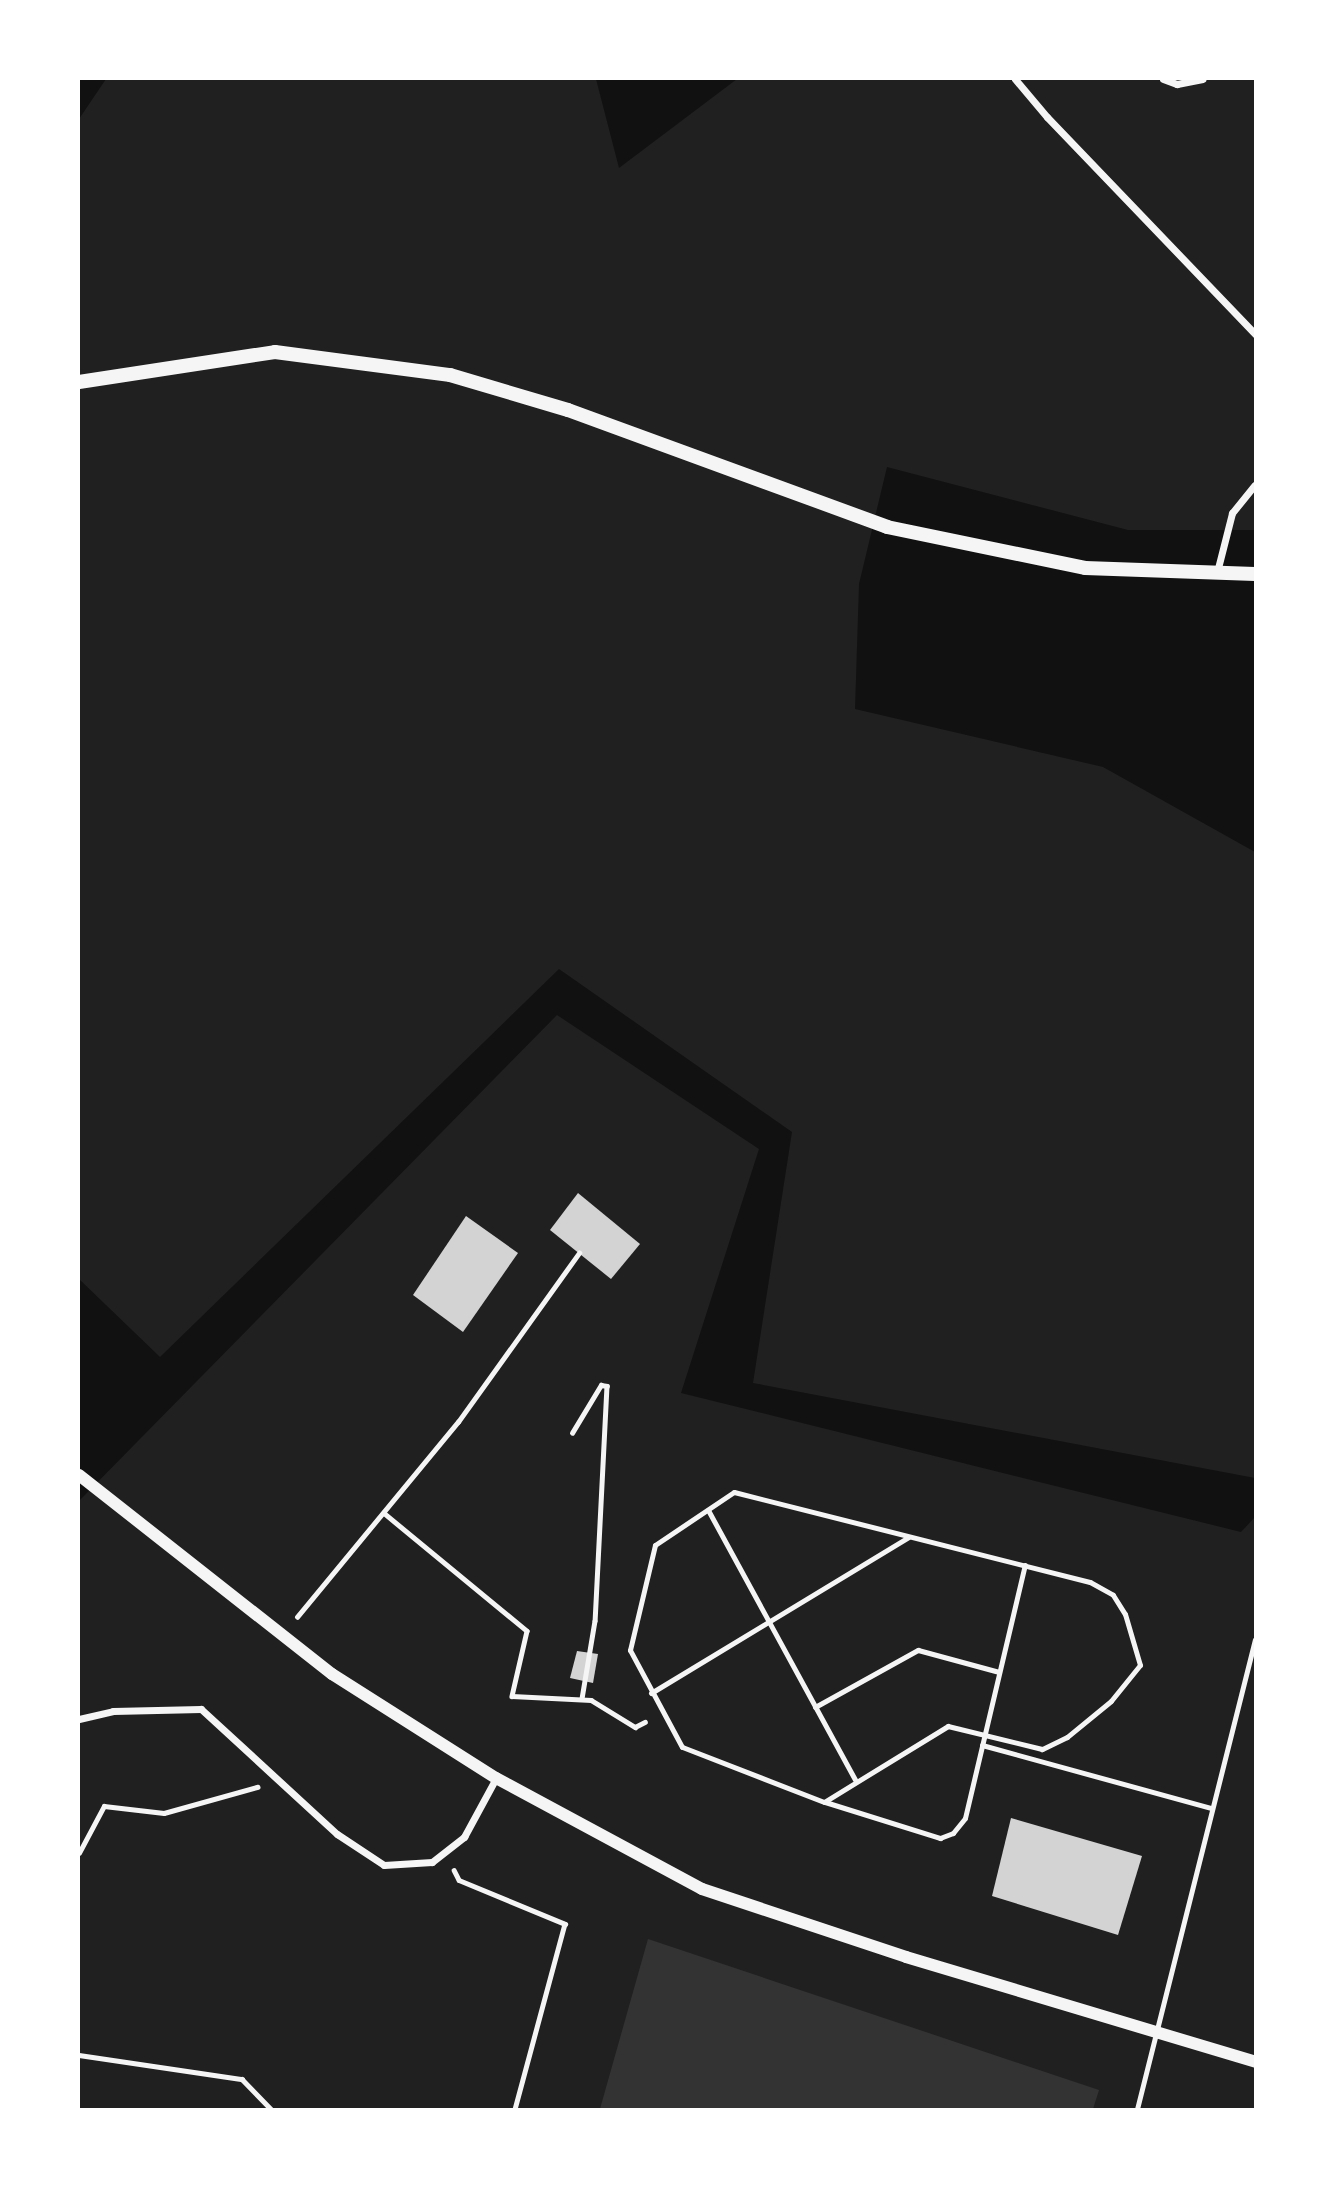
<!DOCTYPE html>
<style>
body{margin:0}
#map{position:relative;width:1334px;height:2188px;overflow:hidden;background:#111;font-family:"Archivo Narrow",sans-serif}
div>[style]{position:absolute}
[style*='--x']{left:calc(var(--x)*1px);top:calc(var(--y)*1px);width:calc(var(--w)*1px);rotate:calc(var(--a)*1deg)}
.green>*{inset:0;background:#202020}
.water>*{inset:0;background:#333}
.building>*{inset:0;background:#d3d3d3}
.path>*{height:4.5px;margin:-2.25px;padding:0 2.25px;transform-origin:2.25px;border-radius:2.25px;background:#f5f5f5}
.service>*{height:5px;margin:-2.5px;padding:0 2.5px;transform-origin:2.5px;border-radius:2.5px;background:#f5f5f5}
.minor>*{height:7px;margin:-3.5px;padding:0 3.5px;transform-origin:3.5px;border-radius:3.5px;background:#f5f5f5}
.tertiary>*{height:12px;margin:-6px;padding:0 6px;transform-origin:6px;border-radius:6px;background:#f5f5f5}
.secondary>*{height:14px;margin:-7px;padding:0 7px;transform-origin:7px;border-radius:7px;background:#f5f5f5}
span{translate:-50% -50%;white-space:nowrap;text-align:center;line-height:1.15;-webkit-text-stroke:6px #fff;paint-order:stroke}
.frame{position:absolute;inset:0;border:80px solid #fff;pointer-events:none}
</style>
<div id="map">
<div class="green">
<i style="clip-path:polygon(106px 79px,596px 79px,619px 168px,737px 79px,1255px 79px,1255px 530px,1128px 530px,887px 467px,859px 584px,855px 709px,1103px 767px,1255px 852px,1255px 1478px,753px 1383px,792px 1132px,559px 969px,160px 1357px,79px 1279px,79px 119px)"></i>
<i style="clip-path:polygon(557px 1015px,759px 1149px,681px 1393px,1241px 1532px,1255px 1517px,1255px 2109px,79px 2109px,79px 1501px)"></i>
</div>
<div class="water">
<i style="clip-path:polygon(648px 1939px,1099px 2090px,1093px 2109px,600px 2109px)"></i>
</div>
<div class="building">
<i style="clip-path:polygon(578px 1193px,640px 1244px,611px 1279px,550px 1230px)"></i>
<i style="clip-path:polygon(466px 1216px,518px 1253px,463px 1332px,413px 1295px)"></i>
<i style="clip-path:polygon(577px 1651px,598px 1654px,593px 1683px,570px 1678px)"></i>
<i style="clip-path:polygon(1011px 1818px,1142px 1856px,1118px 1935px,992px 1896px)"></i>
</div>
<div class="path">
<i style="--x:572;--y:1433;--w:56;--a:-58.9"></i>
<i style="--x:601;--y:1385;--w:6;--a:9"></i>
<i style="--x:607;--y:1386;--w:235;--a:92.9"></i>
<i style="--x:595;--y:1621;--w:79;--a:99.5"></i>
<i style="--x:384;--y:1513;--w:185;--a:39.5"></i>
<i style="--x:527;--y:1631;--w:67;--a:103"></i>
<i style="--x:512;--y:1696;--w:79;--a:2.9"></i>
<i style="--x:591;--y:1700;--w:52;--a:31.5"></i>
<i style="--x:635;--y:1727;--w:11;--a:-27"></i>
<i style="--x:297;--y:1617;--w:253;--a:-50.5"></i>
<i style="--x:458;--y:1422;--w:208;--a:-54.4"></i>
<i style="--x:79;--y:1853;--w:53;--a:-62"></i>
<i style="--x:104;--y:1806;--w:60;--a:6.7"></i>
<i style="--x:164;--y:1813;--w:97;--a:-15.6"></i>
<i style="--x:454;--y:1870;--w:11;--a:63"></i>
<i style="--x:459;--y:1880;--w:115;--a:22.5"></i>
<i style="--x:565;--y:1924;--w:192;--a:105.1"></i>
<i style="--x:79;--y:2055;--w:165;--a:8.4"></i>
<i style="--x:242;--y:2079;--w:42;--a:46"></i>
</div>
<div class="service">
<i style="--x:734;--y:1492;--w:367;--a:14.2"></i>
<i style="--x:1090;--y:1582;--w:26;--a:29"></i>
<i style="--x:1113;--y:1595;--w:22;--a:58"></i>
<i style="--x:1125;--y:1614;--w:53;--a:73.6"></i>
<i style="--x:1140;--y:1665;--w:46;--a:128.9"></i>
<i style="--x:1111;--y:1701;--w:57;--a:140.7"></i>
<i style="--x:1067;--y:1737;--w:28;--a:154"></i>
<i style="--x:1042;--y:1749;--w:97;--a:-166.3"></i>
<i style="--x:948;--y:1726;--w:145;--a:148.5"></i>
<i style="--x:824;--y:1802;--w:152;--a:-158.8"></i>
<i style="--x:682;--y:1747;--w:110;--a:-118.2"></i>
<i style="--x:630;--y:1650;--w:108;--a:-76.6"></i>
<i style="--x:655;--y:1545;--w:95;--a:-33.9"></i>
<i style="--x:708;--y:1510;--w:307;--a:61.4"></i>
<i style="--x:651;--y:1693;--w:301;--a:-31.2"></i>
<i style="--x:815;--y:1707;--w:118;--a:-29"></i>
<i style="--x:918;--y:1650;--w:84;--a:15.2"></i>
<i style="--x:982;--y:1745;--w:237;--a:15.4"></i>
<i style="--x:825;--y:1802;--w:121;--a:17.4"></i>
<i style="--x:940;--y:1838;--w:14;--a:-21"></i>
<i style="--x:953;--y:1833;--w:19;--a:-51"></i>
<i style="--x:965;--y:1818;--w:260;--a:-76.7"></i>
<i style="--x:1137;--y:2109;--w:484;--a:-75.9"></i>
</div>
<div class="minor">
<i style="--x:1015;--y:79;--w:50;--a:49.9"></i>
<i style="--x:1047;--y:117;--w:301;--a:46.2"></i>
<i style="--x:1163;--y:79;--w:15;--a:20"></i>
<i style="--x:1177;--y:84;--w:26;--a:-11"></i>
<i style="--x:1217;--y:572;--w:61;--a:-75.7"></i>
<i style="--x:1232;--y:513;--w:36;--a:-51"></i>
<i style="--x:79;--y:1719;--w:35;--a:-13"></i>
<i style="--x:113;--y:1711;--w:88;--a:-1.3"></i>
<i style="--x:201;--y:1709;--w:185;--a:42.6"></i>
<i style="--x:337;--y:1834;--w:56;--a:33.4"></i>
<i style="--x:384;--y:1865;--w:48;--a:-3.6"></i>
<i style="--x:432;--y:1862;--w:41;--a:-38"></i>
<i style="--x:464;--y:1837;--w:67;--a:-61.5"></i>
</div>
<div class="tertiary">
<i style="--x:79;--y:1475;--w:322;--a:38.2"></i>
<i style="--x:332;--y:1674;--w:194;--a:32.4"></i>
<i style="--x:496;--y:1778;--w:234;--a:28.3"></i>
<i style="--x:702;--y:1889;--w:215;--a:18.4"></i>
<i style="--x:906;--y:1957;--w:364;--a:16.7"></i>
</div>
<div class="secondary">
<i style="--x:79;--y:382;--w:198;--a:-8.7"></i>
<i style="--x:275;--y:352;--w:177;--a:7.5"></i>
<i style="--x:450;--y:375;--w:123;--a:16.5"></i>
<i style="--x:568;--y:410;--w:340;--a:20.1"></i>
<i style="--x:887;--y:527;--w:202;--a:11.7"></i>
<i style="--x:1085;--y:568;--w:170;--a:2"></i>
</div>
<div class="frame"></div>
</div>
